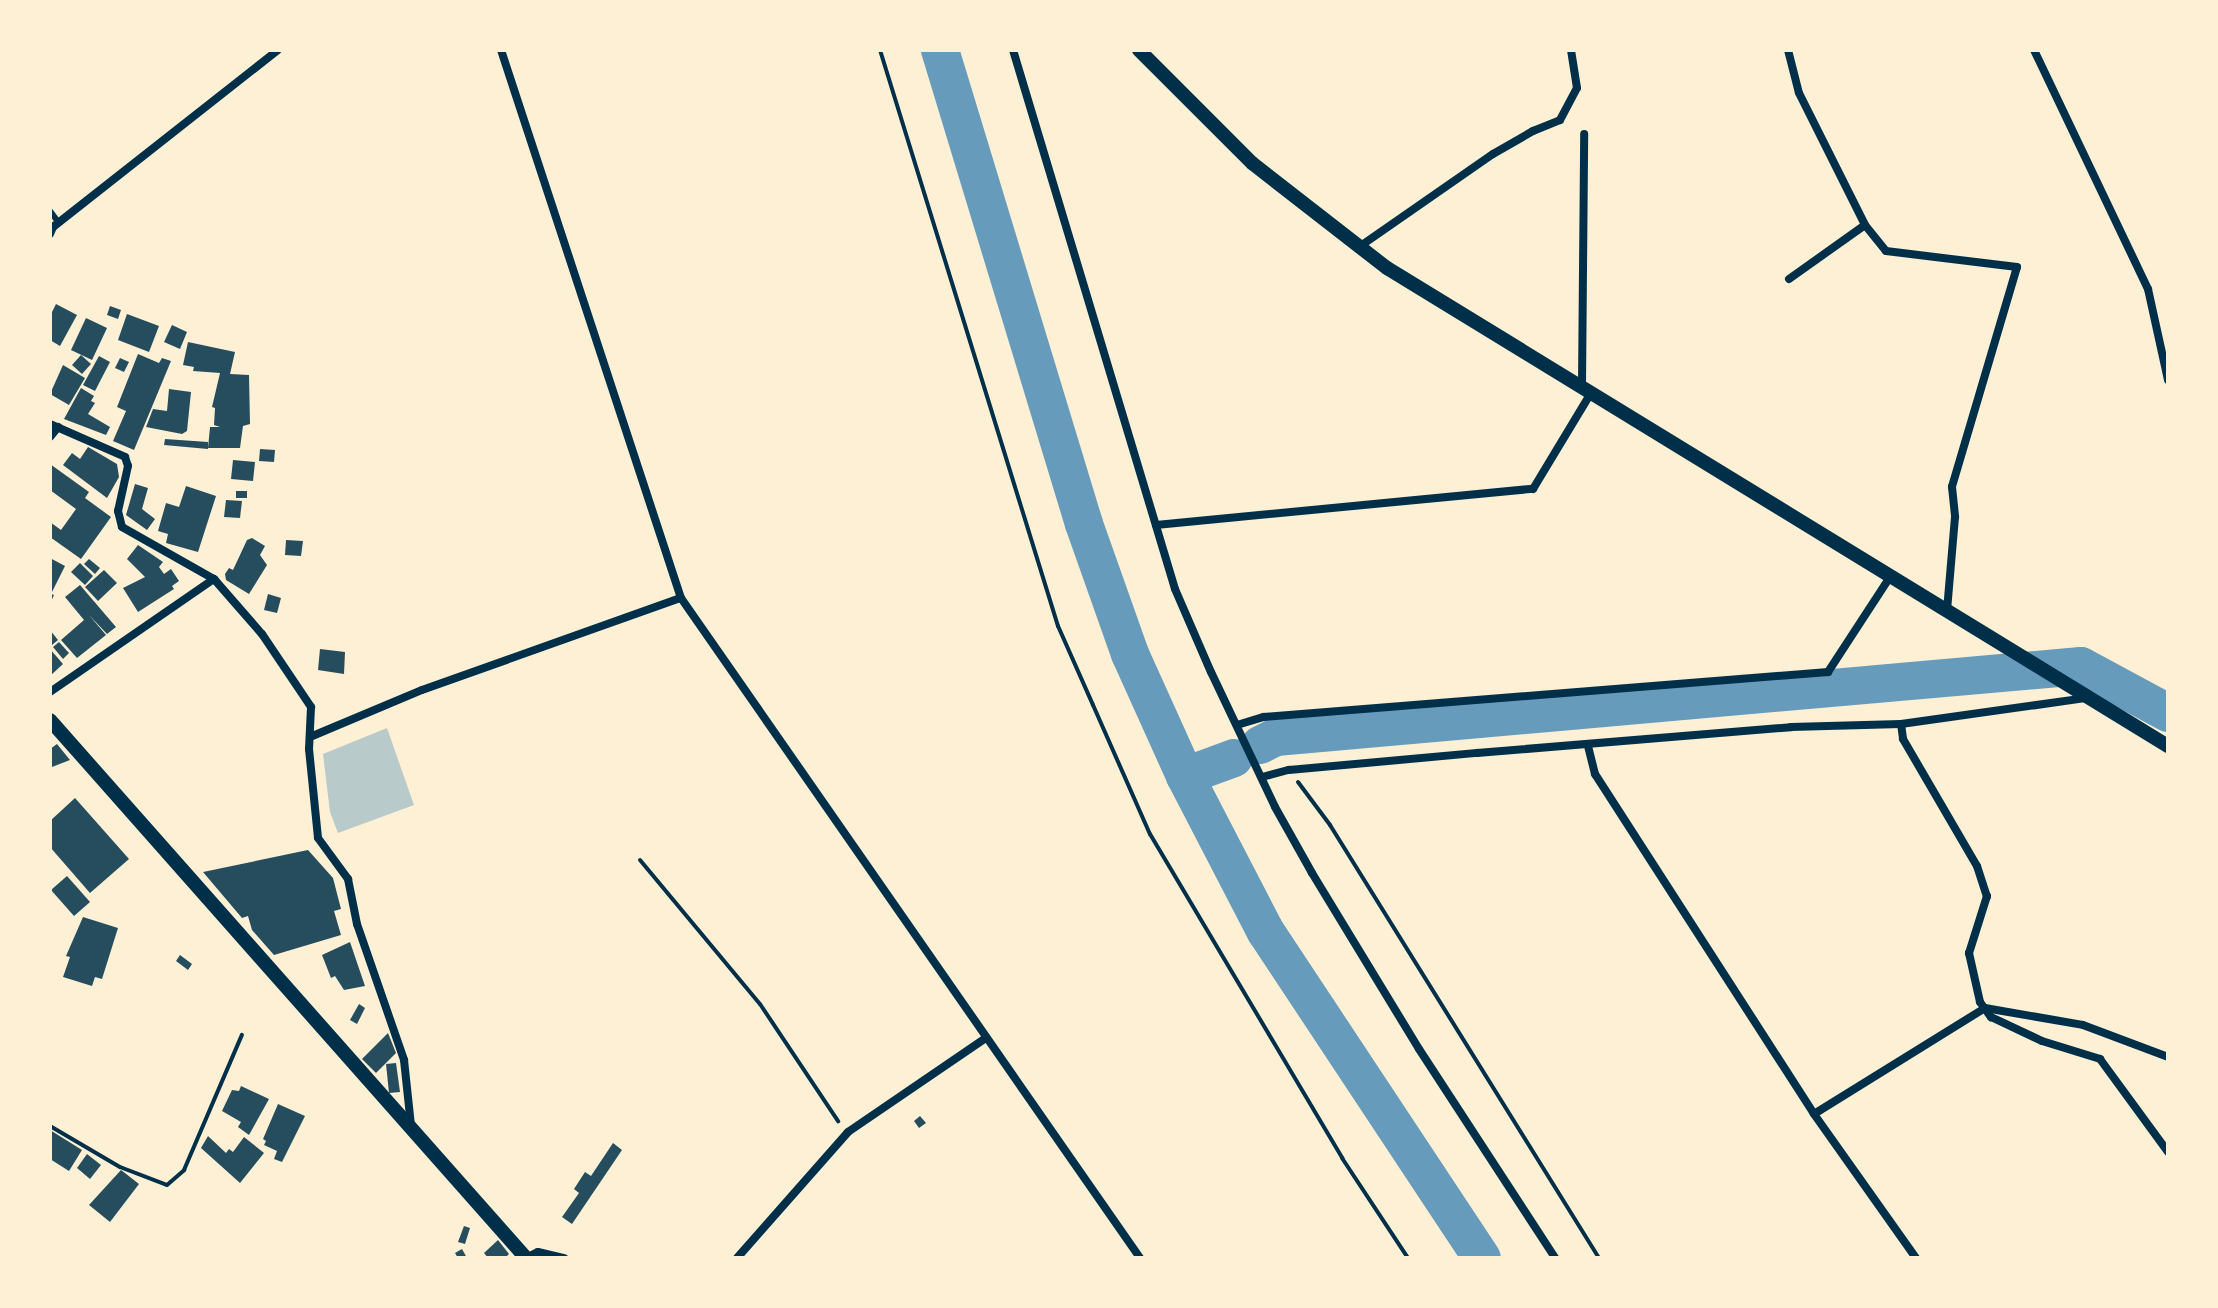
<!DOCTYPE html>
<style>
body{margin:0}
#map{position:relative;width:2218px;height:1308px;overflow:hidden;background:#fdf0d5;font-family:"PT Sans",sans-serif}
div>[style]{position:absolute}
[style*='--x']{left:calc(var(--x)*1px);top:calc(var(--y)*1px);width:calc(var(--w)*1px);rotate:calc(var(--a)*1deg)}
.green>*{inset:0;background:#b9caca}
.river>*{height:38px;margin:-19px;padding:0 19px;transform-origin:19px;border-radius:19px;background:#669bbc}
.building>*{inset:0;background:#264d5e}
.path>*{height:4px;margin:-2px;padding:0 2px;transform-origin:2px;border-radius:2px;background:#003049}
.service>*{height:6px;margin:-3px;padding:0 3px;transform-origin:3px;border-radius:3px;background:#003049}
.minor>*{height:8px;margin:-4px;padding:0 4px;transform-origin:4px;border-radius:4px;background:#003049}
.tertiary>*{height:14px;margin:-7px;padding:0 7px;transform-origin:7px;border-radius:7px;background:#003049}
span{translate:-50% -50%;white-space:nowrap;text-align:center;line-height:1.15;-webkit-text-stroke:8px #fdf0d5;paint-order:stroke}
.frame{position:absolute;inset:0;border:52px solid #fdf0d5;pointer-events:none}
</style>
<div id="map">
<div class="green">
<i style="clip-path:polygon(387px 728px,414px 805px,338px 833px,330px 812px,323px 754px)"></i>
</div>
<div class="river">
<i style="--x:940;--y:50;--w:495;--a:73.1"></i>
<i style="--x:1084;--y:524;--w:138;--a:70.5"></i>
<i style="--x:1130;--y:654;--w:134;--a:65.7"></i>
<i style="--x:1185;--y:776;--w:176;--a:62.6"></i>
<i style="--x:1266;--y:932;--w:391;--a:56.5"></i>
<i style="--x:1260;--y:745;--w:18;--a:-27"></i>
<i style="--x:1276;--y:737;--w:808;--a:-5.04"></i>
<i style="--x:2081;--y:666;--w:99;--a:28.4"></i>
<i style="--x:1185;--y:776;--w:52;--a:-20.2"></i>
</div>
<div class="building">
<i style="clip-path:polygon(56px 304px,77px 315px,60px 346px,50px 340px,50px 316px)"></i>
<i style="clip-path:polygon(110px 306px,121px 310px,118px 319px,107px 315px)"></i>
<i style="clip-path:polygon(127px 314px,159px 326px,149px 352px,118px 340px)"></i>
<i style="clip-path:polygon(86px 318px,107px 328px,92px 360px,71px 350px)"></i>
<i style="clip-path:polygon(172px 325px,187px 332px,180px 349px,164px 342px)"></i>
<i style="clip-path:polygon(188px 342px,235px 352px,230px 374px,249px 375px,250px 424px,243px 426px,240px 448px,208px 448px,210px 427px,220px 427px,214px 425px,215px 408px,212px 407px,220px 373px,193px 371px,194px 367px,183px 365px)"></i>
<i style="clip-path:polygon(138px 354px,159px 363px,162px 358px,171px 361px,134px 450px,113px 441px,126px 411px,117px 407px)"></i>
<i style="clip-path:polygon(81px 355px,91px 364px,82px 374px,72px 365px)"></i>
<i style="clip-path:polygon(99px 356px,110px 362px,95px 391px,83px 385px)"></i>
<i style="clip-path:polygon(120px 358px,129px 362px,124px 372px,115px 368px)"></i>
<i style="clip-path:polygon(63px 365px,85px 378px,69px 405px,50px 394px)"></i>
<i style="clip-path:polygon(81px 388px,94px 396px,91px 401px,95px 403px,88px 414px,110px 427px,106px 435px,64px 419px)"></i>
<i style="clip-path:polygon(169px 389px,191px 392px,187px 431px,182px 434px,146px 427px,153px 409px,167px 411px)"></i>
<i style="clip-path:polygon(165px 439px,208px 442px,208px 449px,164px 445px)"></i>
<i style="clip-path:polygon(88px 447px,117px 464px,119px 477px,107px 498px,63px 465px,72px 453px,80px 459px)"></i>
<i style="clip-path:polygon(260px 449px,275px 450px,274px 462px,259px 461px)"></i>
<i style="clip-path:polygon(233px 460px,255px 462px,253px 481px,231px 479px)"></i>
<i style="clip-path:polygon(50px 464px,89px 492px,85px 498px,111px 517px,81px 559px,50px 537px,50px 522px,61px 530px,76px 509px,50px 490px)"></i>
<i style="clip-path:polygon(135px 484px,148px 488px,142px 509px,155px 519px,147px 530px,126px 515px)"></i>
<i style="clip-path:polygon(186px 486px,216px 496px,198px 552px,166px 543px,168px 534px,158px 531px,166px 503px,179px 507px)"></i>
<i style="clip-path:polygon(236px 491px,247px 491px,247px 498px,236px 498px)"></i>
<i style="clip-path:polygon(226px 500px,242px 501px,240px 518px,224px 517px)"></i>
<i style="clip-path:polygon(252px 538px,265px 546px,260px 555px,267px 565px,249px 594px,226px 580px,225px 574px,229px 568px,233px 570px,247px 540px)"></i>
<i style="clip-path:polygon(286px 540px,303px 541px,301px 556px,285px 555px)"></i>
<i style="clip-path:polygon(138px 545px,163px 562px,159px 567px,164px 574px,171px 569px,179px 581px,172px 586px,174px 589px,138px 612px,123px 588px,145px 577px,127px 559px)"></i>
<i style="clip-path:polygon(50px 558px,65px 566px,51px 594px,54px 595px,50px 604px)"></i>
<i style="clip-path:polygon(89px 559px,100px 568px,95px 574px,84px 564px)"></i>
<i style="clip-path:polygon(80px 563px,93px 576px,85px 585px,71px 572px)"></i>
<i style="clip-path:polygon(104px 570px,117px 583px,98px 601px,85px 587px)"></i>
<i style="clip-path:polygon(80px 585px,116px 627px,107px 634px,89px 615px,106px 635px,77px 658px,61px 640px,84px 620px,65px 597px)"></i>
<i style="clip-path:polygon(268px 594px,281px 598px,277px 613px,264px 610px)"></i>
<i style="clip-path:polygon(50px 630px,58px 640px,52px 645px,50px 642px)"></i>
<i style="clip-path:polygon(59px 642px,69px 653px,63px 659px,53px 647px)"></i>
<i style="clip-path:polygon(50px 649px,63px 664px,50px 676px)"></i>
<i style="clip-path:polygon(320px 649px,345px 652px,344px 674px,318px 670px)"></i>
<i style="clip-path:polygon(57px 744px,70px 760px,52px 767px,50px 749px)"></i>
<i style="clip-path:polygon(75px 798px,129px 859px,90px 893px,50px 847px,50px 821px)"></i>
<i style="clip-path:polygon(308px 850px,333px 878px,341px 909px,334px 911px,341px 935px,274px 955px,252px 930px,248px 916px,242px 918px,203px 872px)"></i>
<i style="clip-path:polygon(67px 876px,90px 902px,74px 916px,51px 890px)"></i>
<i style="clip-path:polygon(83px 917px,118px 928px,102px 979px,95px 977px,92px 986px,63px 977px,70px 957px,66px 956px)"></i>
<i style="clip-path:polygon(350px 942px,365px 986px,344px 990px,335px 976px,331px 978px,322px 955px)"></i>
<i style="clip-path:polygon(180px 955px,192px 964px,188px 970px,176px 961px)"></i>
<i style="clip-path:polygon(359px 1004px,365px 1008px,357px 1024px,350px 1020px)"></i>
<i style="clip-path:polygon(388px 1033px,396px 1053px,376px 1073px,362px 1059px)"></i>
<i style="clip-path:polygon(396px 1063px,400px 1092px,389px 1093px,386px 1064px)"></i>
<i style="clip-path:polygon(241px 1086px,269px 1099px,249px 1135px,238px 1127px,241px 1122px,222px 1111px,232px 1090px,239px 1091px)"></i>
<i style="clip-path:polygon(278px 1104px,305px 1116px,282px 1162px,274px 1159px,277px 1151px,264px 1145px,266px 1141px,263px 1139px)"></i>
<i style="clip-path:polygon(920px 1116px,926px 1123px,919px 1128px,914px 1121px)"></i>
<i style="clip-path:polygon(50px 1130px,82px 1150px,69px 1171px,50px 1159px)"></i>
<i style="clip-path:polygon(208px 1136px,226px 1153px,229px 1149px,233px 1152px,244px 1137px,264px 1153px,240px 1183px,201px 1148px)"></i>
<i style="clip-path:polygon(613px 1143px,622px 1150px,572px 1224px,562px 1217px,579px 1193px,574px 1189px,585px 1172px,591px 1176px)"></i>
<i style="clip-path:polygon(87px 1154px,101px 1165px,90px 1179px,77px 1168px)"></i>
<i style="clip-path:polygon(121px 1170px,139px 1184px,110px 1222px,89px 1205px)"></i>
<i style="clip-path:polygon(464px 1226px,470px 1228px,465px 1244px,458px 1242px)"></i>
<i style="clip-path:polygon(498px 1240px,509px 1254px,505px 1258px,488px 1258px,484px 1253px)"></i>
<i style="clip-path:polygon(462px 1249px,467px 1258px,458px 1258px,455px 1253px)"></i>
</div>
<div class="path">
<i style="--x:880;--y:50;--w:603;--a:72.83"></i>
<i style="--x:1058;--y:626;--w:86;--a:66.1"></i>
<i style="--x:1093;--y:705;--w:141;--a:66.2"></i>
<i style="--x:1150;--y:834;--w:377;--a:59.3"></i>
<i style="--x:1342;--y:1158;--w:120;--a:56.6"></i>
<i style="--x:1298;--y:782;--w:54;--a:53.3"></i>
<i style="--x:1330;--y:825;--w:510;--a:58.15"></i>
<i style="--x:640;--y:860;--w:187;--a:50.2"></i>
<i style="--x:760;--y:1004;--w:141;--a:56.3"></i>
<i style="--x:50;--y:1126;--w:81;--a:30.4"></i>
<i style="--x:120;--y:1167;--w:50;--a:21"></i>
<i style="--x:167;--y:1185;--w:23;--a:-41"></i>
<i style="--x:184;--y:1170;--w:147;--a:-66.8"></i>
</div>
<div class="service">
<i style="--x:50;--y:211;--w:15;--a:53"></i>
</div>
<div class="minor">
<i style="--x:501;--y:50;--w:577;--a:71.82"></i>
<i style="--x:681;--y:598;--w:804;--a:55.18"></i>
<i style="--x:1013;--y:50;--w:563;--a:73.27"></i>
<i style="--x:1175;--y:589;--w:90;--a:66.6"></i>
<i style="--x:1211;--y:672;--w:149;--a:64.6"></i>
<i style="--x:1275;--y:807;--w:76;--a:60.7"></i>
<i style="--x:1312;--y:873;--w:206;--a:58.7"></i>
<i style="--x:1419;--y:1049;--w:249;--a:56.9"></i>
<i style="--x:1788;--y:50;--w:44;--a:75.7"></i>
<i style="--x:1799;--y:93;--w:148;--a:63.4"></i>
<i style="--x:1865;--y:225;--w:33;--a:51"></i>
<i style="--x:1886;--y:251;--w:132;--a:7"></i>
<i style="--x:2017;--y:267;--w:229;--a:106.5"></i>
<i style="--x:1952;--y:487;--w:30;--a:84"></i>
<i style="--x:1955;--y:517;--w:94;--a:94.9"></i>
<i style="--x:2034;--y:50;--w:265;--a:64.5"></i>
<i style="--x:2148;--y:289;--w:93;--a:77.6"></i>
<i style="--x:50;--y:234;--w:8;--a:-67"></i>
<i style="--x:53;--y:227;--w:286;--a:-38.2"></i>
<i style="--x:1359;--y:247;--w:163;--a:-34.8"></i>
<i style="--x:1493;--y:154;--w:46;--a:-29.9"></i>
<i style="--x:1533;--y:131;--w:29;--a:-22"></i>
<i style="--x:1560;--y:120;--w:36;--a:-62"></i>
<i style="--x:1577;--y:88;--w:38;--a:-99"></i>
<i style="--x:1789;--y:279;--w:93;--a:-35.4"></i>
<i style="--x:1582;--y:385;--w:251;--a:-89.5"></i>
<i style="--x:50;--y:424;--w:82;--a:23.7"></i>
<i style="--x:125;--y:457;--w:9;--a:72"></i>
<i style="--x:128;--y:466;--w:46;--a:102.5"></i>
<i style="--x:118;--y:511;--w:16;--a:76"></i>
<i style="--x:122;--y:527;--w:106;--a:29.5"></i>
<i style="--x:214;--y:579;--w:73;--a:48.9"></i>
<i style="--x:262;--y:634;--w:88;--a:56.1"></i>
<i style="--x:311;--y:707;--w:42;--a:92.7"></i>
<i style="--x:309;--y:749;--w:89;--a:84.2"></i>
<i style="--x:318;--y:838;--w:51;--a:53.8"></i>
<i style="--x:348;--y:879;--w:46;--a:78.7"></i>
<i style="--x:357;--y:924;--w:144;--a:70.9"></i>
<i style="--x:404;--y:1060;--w:65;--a:83.9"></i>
<i style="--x:50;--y:437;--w:13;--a:-51"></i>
<i style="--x:1156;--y:525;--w:379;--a:-5.5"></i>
<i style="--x:1533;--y:489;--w:112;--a:-58.9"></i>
<i style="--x:50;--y:692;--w:199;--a:-34.6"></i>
<i style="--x:1901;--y:724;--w:15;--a:82"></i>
<i style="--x:1903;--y:739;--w:147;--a:59.8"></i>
<i style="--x:1977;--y:866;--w:32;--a:72"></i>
<i style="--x:1987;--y:896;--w:60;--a:107.5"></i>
<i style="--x:1969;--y:953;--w:50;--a:77.3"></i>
<i style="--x:1980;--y:1002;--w:19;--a:54"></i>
<i style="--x:1991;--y:1017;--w:56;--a:25.2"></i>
<i style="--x:2042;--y:1041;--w:61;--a:17.2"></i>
<i style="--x:2100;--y:1059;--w:115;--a:53.8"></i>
<i style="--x:1237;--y:725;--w:28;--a:-17"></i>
<i style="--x:1264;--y:717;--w:566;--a:-4.56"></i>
<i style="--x:1828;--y:672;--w:113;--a:-56.9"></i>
<i style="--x:310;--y:737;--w:121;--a:-22.8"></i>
<i style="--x:422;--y:690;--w:275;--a:-19.6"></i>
<i style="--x:1588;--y:746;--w:29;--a:76"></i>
<i style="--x:1595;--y:774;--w:404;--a:57.2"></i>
<i style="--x:1814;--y:1114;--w:176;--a:54.7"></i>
<i style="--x:1262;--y:777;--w:28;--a:-15"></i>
<i style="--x:1289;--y:770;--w:189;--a:-5.2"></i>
<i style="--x:1477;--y:753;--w:315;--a:-4.7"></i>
<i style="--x:1791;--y:727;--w:110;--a:-1.6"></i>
<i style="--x:1901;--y:724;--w:186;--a:-8"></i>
<i style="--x:1814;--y:1114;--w:201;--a:-31.8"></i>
<i style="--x:1985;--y:1008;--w:99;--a:9.8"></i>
<i style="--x:2083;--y:1025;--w:91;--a:20.6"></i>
<i style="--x:526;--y:1258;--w:13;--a:-27"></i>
<i style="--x:538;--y:1252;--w:27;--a:13"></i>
<i style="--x:737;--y:1258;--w:168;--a:-48.6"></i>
<i style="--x:848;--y:1132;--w:167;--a:-34.3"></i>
</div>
<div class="tertiary">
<i style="--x:1139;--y:50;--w:160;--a:45"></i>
<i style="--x:1252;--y:163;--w:171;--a:37.9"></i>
<i style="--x:1387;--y:268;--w:916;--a:31.47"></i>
<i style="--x:50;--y:720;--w:718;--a:48.5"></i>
</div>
<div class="frame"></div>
</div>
